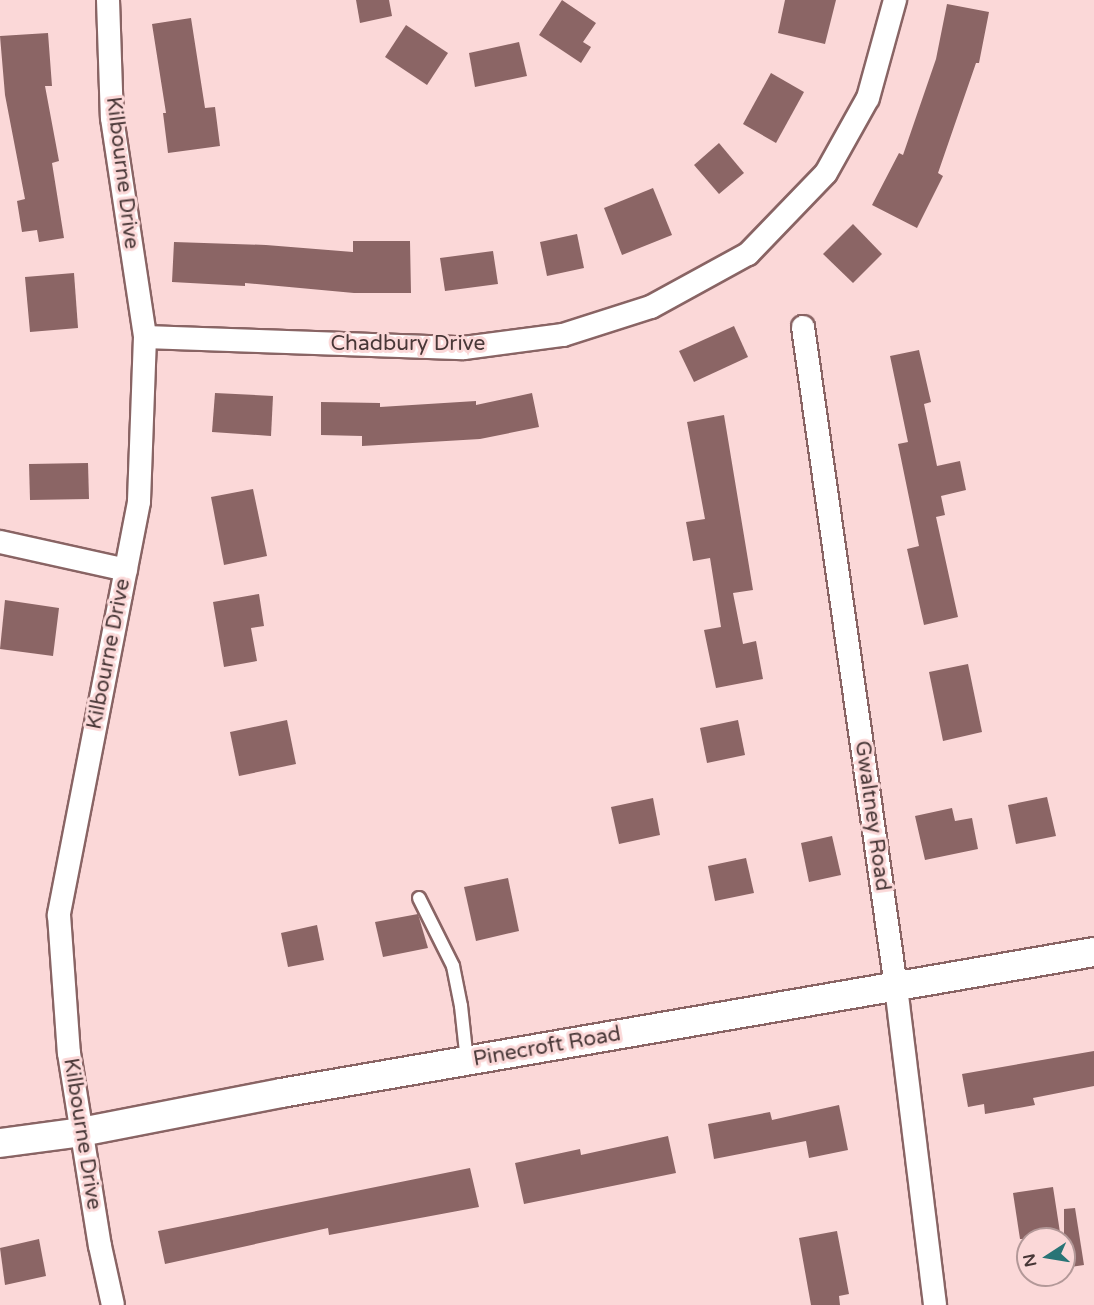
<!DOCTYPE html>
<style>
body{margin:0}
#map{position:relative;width:1094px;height:1305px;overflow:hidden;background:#fbd8d8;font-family:"Varela Round",sans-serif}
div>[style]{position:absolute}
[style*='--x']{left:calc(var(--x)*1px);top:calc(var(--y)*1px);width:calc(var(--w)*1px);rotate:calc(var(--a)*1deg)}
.building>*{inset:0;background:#8b6565}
.roads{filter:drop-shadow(2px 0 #896464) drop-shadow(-2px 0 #896464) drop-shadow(0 2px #896464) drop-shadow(0 -2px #896464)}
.service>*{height:12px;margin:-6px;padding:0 6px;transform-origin:6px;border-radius:6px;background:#fff}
.minor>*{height:22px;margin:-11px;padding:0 11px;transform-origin:11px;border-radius:11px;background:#fff}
.tertiary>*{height:28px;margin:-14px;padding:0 14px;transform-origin:14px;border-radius:14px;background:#fff}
span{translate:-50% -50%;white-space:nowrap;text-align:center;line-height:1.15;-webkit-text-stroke:6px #fbd8d8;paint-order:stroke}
.street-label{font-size:21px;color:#483737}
.north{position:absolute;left:1016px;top:1227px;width:60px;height:60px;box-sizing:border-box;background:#fbd8d8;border:2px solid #b39898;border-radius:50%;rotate:258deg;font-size:16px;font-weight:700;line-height:24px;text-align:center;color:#483737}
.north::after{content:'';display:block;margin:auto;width:21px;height:27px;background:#297476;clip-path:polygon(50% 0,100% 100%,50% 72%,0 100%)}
</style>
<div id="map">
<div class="building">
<i style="clip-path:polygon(356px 0,389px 0,392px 16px,360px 23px)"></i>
<i style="clip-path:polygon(562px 0,596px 23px,583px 42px,591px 47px,581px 63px,539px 35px)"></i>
<i style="clip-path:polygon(785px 0,836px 0,825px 44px,778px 33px)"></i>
<i style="clip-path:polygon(947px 4px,989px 12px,979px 63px,976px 63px,938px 173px,943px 176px,917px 228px,872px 205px,899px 153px,903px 155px,936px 59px)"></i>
<i style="clip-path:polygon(191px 18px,205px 108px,215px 107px,220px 146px,168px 153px,163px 113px,166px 113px,152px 24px)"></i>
<i style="clip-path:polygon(406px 25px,448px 53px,427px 85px,385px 57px)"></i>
<i style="clip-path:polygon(48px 33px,52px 86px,45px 86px,59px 161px,52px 163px,64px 238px,39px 242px,37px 230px,22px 232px,17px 201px,25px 199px,5px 95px,0 36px)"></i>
<i style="clip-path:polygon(519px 42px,527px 76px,475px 87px,469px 53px)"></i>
<i style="clip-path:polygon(771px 73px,804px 92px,776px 143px,743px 124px)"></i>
<i style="clip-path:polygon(719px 143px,744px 173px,719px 194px,694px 165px)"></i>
<i style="clip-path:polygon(653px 188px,672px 235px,622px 255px,604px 208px)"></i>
<i style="clip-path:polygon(853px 224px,882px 254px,853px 283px,823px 254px)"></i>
<i style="clip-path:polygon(577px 234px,584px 268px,547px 276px,540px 242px)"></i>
<i style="clip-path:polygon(353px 241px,410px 241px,411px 293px,354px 293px,245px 283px,245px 286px,172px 282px,174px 242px,266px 245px,353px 252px)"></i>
<i style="clip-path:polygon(493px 251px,498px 284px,445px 291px,440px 258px)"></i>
<i style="clip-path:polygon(74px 273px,78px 328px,30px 332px,25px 277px)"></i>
<i style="clip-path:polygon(734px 326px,748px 357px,694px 382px,679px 351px)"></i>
<i style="clip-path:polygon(919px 350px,931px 402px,924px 404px,937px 466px,960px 461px,966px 490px,941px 496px,945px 515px,936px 517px,958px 617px,924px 625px,907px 549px,919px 546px,898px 444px,908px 442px,890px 356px)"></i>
<i style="clip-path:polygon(215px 393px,273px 396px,271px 436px,212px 432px)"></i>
<i style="clip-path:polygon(532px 393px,539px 427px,480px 439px,362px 446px,362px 436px,321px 435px,321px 402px,380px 403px,380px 407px,476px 401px,476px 405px)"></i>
<i style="clip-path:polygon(724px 415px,753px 590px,733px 593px,743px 644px,756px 641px,763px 679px,716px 688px,704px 630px,721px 627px,710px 558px,693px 561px,686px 522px,705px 519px,687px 422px)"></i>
<i style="clip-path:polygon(88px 463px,89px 499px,30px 500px,29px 464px)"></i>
<i style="clip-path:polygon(253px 489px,267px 556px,224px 565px,211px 497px)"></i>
<i style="clip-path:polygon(259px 594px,264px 626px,251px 628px,257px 661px,224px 667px,213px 602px)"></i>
<i style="clip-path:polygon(5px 600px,59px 608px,53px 656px,0 649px)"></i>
<i style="clip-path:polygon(968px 664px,982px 732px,943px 741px,929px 672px)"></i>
<i style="clip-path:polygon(287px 720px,296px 764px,239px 776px,230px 732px)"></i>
<i style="clip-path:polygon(738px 720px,745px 755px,707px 763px,700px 728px)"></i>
<i style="clip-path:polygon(1047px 797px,1056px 836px,1016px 844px,1008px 805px)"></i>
<i style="clip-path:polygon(653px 798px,660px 835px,619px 844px,611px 807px)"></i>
<i style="clip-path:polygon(952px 808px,955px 821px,972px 818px,978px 849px,925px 860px,915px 816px)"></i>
<i style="clip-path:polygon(832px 836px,841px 875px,809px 882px,801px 843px)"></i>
<i style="clip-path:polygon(746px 858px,754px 893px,715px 901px,708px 866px)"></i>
<i style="clip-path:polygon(508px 878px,519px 931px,476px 941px,464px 887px)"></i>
<i style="clip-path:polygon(418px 914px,428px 948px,383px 957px,375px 922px)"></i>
<i style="clip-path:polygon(317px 925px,324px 960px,288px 967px,281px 933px)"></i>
<i style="clip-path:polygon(1094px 1051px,1094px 1086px,1033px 1098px,1035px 1105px,985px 1114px,984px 1104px,968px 1107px,962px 1074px)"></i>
<i style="clip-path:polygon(839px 1105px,848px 1150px,809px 1158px,806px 1141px,714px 1159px,708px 1124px,770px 1112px,772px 1120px)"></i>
<i style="clip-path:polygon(668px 1136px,676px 1173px,524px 1204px,515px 1163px,580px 1149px,581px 1155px)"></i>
<i style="clip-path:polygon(470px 1168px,479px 1207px,329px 1235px,328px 1228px,165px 1264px,158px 1231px)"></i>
<i style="clip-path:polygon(1053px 1187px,1061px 1239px,1020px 1239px,1013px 1193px)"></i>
<i style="clip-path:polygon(1075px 1208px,1084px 1265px,1064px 1268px,1064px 1209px)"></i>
<i style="clip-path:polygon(837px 1231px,849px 1294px,839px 1296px,840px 1305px,811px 1305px,799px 1238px)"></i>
<i style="clip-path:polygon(39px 1239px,46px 1276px,5px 1285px,0 1248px)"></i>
</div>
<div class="roads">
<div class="service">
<i style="--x:419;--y:898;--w:76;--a:63.4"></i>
<i style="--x:453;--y:966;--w:41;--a:78.7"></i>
<i style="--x:461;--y:1006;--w:55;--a:83.8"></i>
</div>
<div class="minor">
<i style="--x:108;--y:0;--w:118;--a:88.1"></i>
<i style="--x:112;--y:118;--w:221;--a:81.4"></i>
<i style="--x:145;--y:337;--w:165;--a:92.1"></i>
<i style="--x:139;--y:502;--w:421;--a:101"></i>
<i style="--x:59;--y:915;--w:138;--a:85.9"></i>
<i style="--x:69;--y:1053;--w:195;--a:80.9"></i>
<i style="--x:100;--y:1246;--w:60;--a:77.6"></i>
<i style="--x:803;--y:327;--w:667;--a:81.98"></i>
<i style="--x:896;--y:987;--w:320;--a:83"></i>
<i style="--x:145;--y:337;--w:319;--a:2"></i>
<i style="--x:464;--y:348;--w:100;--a:-7.5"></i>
<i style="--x:563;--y:335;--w:92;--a:-17.7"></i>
<i style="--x:651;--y:307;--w:111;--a:-28.7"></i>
<i style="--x:748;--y:254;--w:112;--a:-46.1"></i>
<i style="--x:826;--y:173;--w:86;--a:-60.8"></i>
<i style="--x:868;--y:98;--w:102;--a:-74.6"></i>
<i style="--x:0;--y:542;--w:129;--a:12.5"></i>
</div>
<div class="tertiary">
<i style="--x:0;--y:1143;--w:82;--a:-7.7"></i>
<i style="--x:81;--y:1132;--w:204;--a:-11"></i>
<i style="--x:281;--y:1093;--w:825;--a:-9.84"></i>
</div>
</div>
<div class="street-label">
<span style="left:122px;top:173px;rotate:83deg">Kilbourne Drive</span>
<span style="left:408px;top:344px">Chadbury Drive</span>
<span style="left:109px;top:654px;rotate:-79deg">Kilbourne Drive</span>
<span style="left:872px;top:816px;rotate:82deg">Gwaltney Road</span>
<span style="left:547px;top:1047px;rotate:-10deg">Pinecroft Road</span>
<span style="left:82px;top:1134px;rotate:81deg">Kilbourne Drive</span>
</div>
<div class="north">N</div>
</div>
